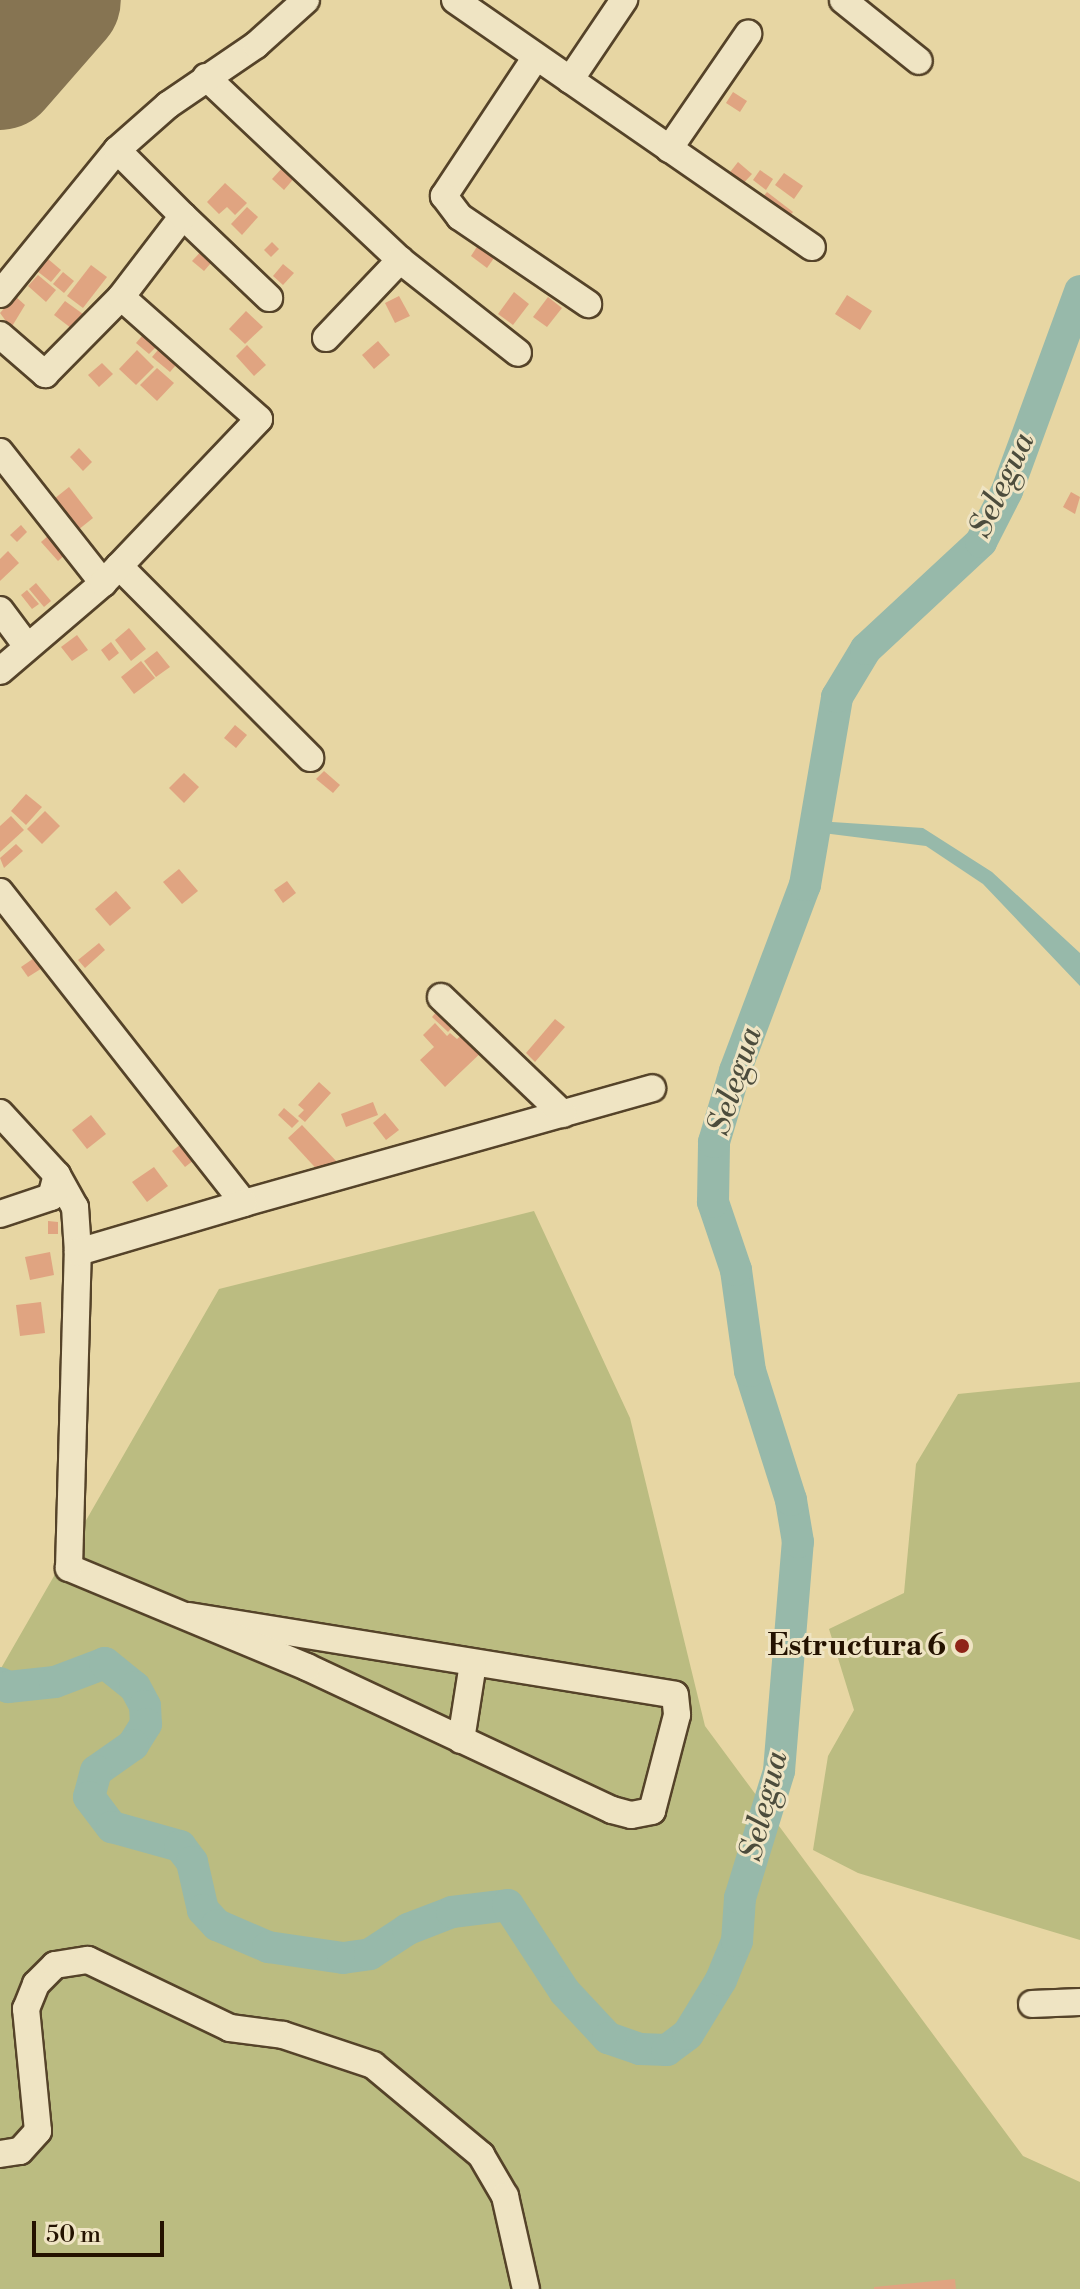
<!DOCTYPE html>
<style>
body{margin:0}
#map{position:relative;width:1080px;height:2289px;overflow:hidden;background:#e7d6a3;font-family:"Libre Bodoni",serif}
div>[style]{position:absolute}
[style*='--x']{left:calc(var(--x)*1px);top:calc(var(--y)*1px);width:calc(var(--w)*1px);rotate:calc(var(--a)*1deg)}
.green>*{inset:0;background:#bbbc81}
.water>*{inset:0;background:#97b9aa}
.river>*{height:32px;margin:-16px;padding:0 16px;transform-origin:16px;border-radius:16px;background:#97b9aa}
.runway>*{height:118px;margin:-59px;padding:0 59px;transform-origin:59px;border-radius:59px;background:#867452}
.building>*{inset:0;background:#e0a481}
.roads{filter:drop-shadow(2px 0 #554329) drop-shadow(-2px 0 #554329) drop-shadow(0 2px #554329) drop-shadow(0 -2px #554329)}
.minor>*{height:26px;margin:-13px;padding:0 13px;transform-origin:13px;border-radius:13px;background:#efe4c3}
.dots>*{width:22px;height:22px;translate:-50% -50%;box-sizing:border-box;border:4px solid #efe4c3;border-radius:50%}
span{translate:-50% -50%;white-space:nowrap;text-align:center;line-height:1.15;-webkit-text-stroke:6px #efe4c3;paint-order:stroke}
.poi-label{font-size:30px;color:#241200;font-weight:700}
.right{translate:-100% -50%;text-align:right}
.water-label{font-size:32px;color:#4c4c3c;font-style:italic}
.scale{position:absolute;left:32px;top:2221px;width:132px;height:36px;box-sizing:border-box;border:4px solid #241200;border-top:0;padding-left:10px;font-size:24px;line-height:28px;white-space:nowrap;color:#241200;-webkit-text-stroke:6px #efe4c3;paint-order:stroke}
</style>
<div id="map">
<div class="green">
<i style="clip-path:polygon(534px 1211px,630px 1418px,705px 1726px,1023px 2156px,1080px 2182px,1080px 2289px,0 2289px,0 1670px,219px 1289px)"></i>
<i style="clip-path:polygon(1080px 1382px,1080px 1940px,858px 1873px,813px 1850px,828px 1756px,854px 1710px,829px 1629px,904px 1593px,916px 1464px,958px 1394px)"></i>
</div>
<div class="water">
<i style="clip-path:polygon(817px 821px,923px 828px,992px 872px,1080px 953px,1080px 986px,983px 884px,926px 846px,815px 832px)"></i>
</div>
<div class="river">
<i style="--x:0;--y:1683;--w:9;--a:27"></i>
<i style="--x:8;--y:1687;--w:47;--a:-6.1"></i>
<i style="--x:55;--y:1682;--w:53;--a:-20.8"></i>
<i style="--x:105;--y:1663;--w:38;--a:39"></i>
<i style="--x:135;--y:1687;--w:21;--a:62"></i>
<i style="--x:145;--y:1706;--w:18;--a:87"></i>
<i style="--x:146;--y:1724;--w:25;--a:122"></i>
<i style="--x:133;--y:1745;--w:45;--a:144.9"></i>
<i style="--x:96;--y:1771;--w:27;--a:105"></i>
<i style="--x:89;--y:1797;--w:38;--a:53"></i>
<i style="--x:112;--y:1827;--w:71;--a:15.6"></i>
<i style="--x:180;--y:1846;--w:20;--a:53"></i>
<i style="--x:192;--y:1862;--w:49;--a:77.1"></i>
<i style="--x:203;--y:1910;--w:21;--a:47"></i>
<i style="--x:217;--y:1925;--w:56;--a:23.3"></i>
<i style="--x:268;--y:1947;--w:76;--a:8.3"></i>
<i style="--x:343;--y:1958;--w:27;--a:-8"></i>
<i style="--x:370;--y:1954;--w:45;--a:-33.3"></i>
<i style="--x:408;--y:1929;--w:47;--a:-21.1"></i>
<i style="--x:452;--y:1912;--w:56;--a:-7.1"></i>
<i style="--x:508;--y:1905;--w:104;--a:56.8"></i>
<i style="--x:565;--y:1992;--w:63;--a:46.9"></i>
<i style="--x:608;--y:2038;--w:34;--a:19"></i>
<i style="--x:640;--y:2049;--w:27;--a:2"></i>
<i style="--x:667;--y:2050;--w:26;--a:-37"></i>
<i style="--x:688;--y:2034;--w:63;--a:-58.6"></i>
<i style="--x:721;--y:1980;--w:42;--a:-67.7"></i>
<i style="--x:737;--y:1941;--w:43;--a:-86"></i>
<i style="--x:740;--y:1898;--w:133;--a:-72.9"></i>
<i style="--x:779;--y:1771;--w:230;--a:-85.3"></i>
<i style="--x:798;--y:1542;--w:43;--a:-99.5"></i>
<i style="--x:791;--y:1500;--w:135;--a:-107.6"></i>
<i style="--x:750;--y:1371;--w:102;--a:-97.9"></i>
<i style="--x:736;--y:1270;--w:72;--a:-108.7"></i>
<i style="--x:713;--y:1202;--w:60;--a:-89"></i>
<i style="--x:714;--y:1142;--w:74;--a:-73.5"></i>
<i style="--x:735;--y:1071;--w:199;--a:-69.4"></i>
<i style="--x:805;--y:885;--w:191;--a:-80.3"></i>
<i style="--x:837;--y:697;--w:56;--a:-58.9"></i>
<i style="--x:866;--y:649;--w:157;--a:-42.9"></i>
<i style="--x:981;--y:542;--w:57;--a:-63"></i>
<i style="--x:1007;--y:491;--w:213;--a:-69.9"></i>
</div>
<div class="runway">
<i style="--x:0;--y:71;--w:94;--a:-48.9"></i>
</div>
<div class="building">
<i style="clip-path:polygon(733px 92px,747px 101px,740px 112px,726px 103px)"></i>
<i style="clip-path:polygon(738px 162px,752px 174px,740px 187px,727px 176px)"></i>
<i style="clip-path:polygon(284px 166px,296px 176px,284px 190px,272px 179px)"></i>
<i style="clip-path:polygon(760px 170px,773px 179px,766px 190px,753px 180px)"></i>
<i style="clip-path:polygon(784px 173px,803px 186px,794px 199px,775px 185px)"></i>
<i style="clip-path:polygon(225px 183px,247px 203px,235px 215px,227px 207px,219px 214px,207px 202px)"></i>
<i style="clip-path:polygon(767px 192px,793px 212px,783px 224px,757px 204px)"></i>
<i style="clip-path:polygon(247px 207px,258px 217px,242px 235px,231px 224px)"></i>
<i style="clip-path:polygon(482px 239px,499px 251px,487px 268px,471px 256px)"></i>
<i style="clip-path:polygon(272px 242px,279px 249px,271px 257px,264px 250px)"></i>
<i style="clip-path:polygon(206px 246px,217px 256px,204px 271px,192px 261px)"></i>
<i style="clip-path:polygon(48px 259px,61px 270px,51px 282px,37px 271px)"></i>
<i style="clip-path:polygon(283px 264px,294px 273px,283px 285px,273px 276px)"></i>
<i style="clip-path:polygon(91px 265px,107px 277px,83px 308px,67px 296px)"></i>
<i style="clip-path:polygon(63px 272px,74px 281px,64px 293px,53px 284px)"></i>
<i style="clip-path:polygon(38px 275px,56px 290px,46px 302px,28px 286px)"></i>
<i style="clip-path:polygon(514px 292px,529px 304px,513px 325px,498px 314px)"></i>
<i style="clip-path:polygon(847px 295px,872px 311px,860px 330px,835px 314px)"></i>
<i style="clip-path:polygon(15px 296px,25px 305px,11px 328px,0 313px)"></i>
<i style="clip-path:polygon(399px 296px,410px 316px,395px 323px,385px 303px)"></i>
<i style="clip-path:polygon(548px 297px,562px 308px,547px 327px,533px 317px)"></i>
<i style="clip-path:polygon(65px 301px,83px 314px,71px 328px,54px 315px)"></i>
<i style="clip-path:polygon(246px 311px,263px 327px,245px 344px,229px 329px)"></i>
<i style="clip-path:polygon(148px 329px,162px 341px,149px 354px,136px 343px)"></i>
<i style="clip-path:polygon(378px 341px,390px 355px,374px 369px,362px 355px)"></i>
<i style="clip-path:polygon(163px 344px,181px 359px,170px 372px,152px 357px)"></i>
<i style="clip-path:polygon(247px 345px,266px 365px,254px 376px,236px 356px)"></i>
<i style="clip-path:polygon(137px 350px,154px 367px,136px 385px,119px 369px)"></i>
<i style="clip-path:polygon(102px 363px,113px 374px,99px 387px,88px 375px)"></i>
<i style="clip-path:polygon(157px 368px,174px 383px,157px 401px,140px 385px)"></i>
<i style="clip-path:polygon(79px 448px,92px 462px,83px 471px,70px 457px)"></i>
<i style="clip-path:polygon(69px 487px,93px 518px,78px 530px,54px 499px)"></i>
<i style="clip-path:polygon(1071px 492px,1080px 497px,1075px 514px,1063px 507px)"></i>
<i style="clip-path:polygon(21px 525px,27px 532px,17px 542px,10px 535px)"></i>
<i style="clip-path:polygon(49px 535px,66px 554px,58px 561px,41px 542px)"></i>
<i style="clip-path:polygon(8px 551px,19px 563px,0 581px,0 559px)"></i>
<i style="clip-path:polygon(36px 583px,51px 601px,44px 607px,29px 589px)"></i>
<i style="clip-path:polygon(27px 590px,39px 604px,32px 609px,21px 595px)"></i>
<i style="clip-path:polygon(129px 628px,146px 649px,131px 661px,115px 640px)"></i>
<i style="clip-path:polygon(77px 635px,88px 650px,72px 661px,61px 647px)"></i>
<i style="clip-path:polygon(111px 642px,119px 653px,109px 661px,101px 650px)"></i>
<i style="clip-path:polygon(157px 651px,170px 667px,156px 677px,144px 661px)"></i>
<i style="clip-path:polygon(141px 661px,155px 678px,134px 694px,121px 677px)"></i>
<i style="clip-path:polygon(235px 725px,247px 735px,236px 748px,224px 738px)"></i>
<i style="clip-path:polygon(324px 771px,340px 785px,333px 793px,316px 779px)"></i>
<i style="clip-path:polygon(184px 773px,199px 787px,184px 803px,169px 788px)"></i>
<i style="clip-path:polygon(26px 794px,42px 807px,26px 825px,11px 811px)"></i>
<i style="clip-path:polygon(45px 811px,60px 826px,42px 844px,27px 829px)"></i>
<i style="clip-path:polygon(11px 816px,24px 830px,0 852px,0 826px)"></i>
<i style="clip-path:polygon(16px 844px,23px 851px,4px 868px,0 858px)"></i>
<i style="clip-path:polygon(179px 869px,198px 891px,182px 904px,163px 882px)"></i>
<i style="clip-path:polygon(287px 881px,296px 893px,283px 903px,274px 890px)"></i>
<i style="clip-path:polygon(116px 891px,131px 908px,110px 926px,95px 909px)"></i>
<i style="clip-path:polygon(99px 943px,105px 950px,85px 968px,78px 960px)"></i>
<i style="clip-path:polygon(40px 954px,47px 965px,28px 977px,21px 967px)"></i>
<i style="clip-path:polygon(444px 1003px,461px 1017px,448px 1032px,432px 1017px)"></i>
<i style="clip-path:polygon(555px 1019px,565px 1027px,535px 1062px,526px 1053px)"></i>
<i style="clip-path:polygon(435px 1023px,447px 1036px,450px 1033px,457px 1039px,465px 1032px,486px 1048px,445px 1087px,420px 1060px,434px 1047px,423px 1035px)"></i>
<i style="clip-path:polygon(319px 1082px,331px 1093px,305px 1122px,298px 1116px,304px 1110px,298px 1105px)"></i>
<i style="clip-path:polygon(373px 1102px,378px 1115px,346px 1127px,341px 1114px)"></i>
<i style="clip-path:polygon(284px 1108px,299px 1121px,292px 1128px,278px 1115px)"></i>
<i style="clip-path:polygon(385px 1113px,399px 1130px,386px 1140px,373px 1123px)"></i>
<i style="clip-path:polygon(91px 1115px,106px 1134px,87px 1149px,72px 1130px)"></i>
<i style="clip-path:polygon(302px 1125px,338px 1163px,323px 1176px,288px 1138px)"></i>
<i style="clip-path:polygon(185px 1141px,198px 1157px,185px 1167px,172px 1151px)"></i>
<i style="clip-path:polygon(154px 1167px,168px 1186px,147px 1202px,132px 1182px)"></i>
<i style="clip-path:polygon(48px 1221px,58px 1222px,58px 1234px,48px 1234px)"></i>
<i style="clip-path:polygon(50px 1252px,54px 1275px,30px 1280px,25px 1257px)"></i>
<i style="clip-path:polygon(41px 1302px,45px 1333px,20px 1336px,16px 1305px)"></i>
<i style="clip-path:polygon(955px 2279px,956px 2289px,874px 2289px,874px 2287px)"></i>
</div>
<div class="roads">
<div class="minor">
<i style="--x:455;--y:0;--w:434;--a:34.7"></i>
<i style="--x:843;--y:0;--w:97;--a:38.8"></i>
<i style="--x:536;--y:57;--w:167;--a:123.5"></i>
<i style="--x:444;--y:196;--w:26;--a:53"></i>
<i style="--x:460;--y:217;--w:155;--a:34.2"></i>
<i style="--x:206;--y:77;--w:267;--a:43.3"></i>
<i style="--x:400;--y:260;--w:150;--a:38.2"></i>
<i style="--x:570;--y:80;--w:97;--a:-56"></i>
<i style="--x:669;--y:149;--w:140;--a:-55.5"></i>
<i style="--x:183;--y:216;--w:119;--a:43.6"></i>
<i style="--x:0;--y:294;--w:186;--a:-50.9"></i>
<i style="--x:117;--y:150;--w:68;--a:-41.4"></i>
<i style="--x:168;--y:105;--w:107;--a:-34.3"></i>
<i style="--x:256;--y:45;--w:67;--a:-42"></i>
<i style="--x:0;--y:335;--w:60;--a:40.9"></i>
<i style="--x:45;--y:374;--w:108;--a:-45.4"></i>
<i style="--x:121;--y:297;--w:102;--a:-52.6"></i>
<i style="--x:183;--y:216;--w:93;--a:-135"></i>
<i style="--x:326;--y:338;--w:108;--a:-46.5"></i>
<i style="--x:0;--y:452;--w:167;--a:51.8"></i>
<i style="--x:119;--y:566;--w:271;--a:45.1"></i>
<i style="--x:0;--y:610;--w:44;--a:53.4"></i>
<i style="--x:0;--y:671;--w:135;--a:-40.5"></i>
<i style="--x:103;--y:583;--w:226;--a:-46.4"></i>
<i style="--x:259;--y:419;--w:184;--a:-138.5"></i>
<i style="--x:0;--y:892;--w:395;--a:51.9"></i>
<i style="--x:244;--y:1203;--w:424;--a:-15.7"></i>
<i style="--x:441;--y:997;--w:169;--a:43.8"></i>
<i style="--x:0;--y:1113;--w:84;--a:47.4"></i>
<i style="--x:57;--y:1175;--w:37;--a:61"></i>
<i style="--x:75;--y:1207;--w:45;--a:86.2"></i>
<i style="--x:0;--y:1214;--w:54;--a:-18.4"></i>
<i style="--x:51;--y:1197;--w:23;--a:-75"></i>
<i style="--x:189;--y:1616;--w:492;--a:9.2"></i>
<i style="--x:675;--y:1695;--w:20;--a:84"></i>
<i style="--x:677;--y:1715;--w:99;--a:104.6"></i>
<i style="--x:652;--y:1811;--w:21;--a:169"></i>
<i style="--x:631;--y:1815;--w:20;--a:-165"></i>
<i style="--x:612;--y:1810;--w:337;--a:-154.9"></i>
<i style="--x:307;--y:1667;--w:258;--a:-157.4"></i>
<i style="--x:69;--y:1568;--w:316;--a:-88.4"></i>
<i style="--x:78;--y:1252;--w:173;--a:-16.4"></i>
<i style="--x:461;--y:1740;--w:78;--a:-81.1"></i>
<i style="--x:1032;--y:2004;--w:48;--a:-2.4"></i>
<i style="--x:0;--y:2154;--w:20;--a:-9"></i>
<i style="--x:20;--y:2151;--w:27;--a:-48"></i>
<i style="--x:38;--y:2131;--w:123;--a:-95.6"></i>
<i style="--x:26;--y:2009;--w:27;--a:-68"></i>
<i style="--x:36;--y:1984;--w:27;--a:-45"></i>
<i style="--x:55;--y:1965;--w:33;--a:-9"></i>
<i style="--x:88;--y:1960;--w:157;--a:25.6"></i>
<i style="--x:230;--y:2028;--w:53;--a:7.5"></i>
<i style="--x:283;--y:2035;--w:95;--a:18.4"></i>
<i style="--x:373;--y:2065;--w:141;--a:39.8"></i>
<i style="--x:481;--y:2155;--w:48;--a:59.7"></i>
<i style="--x:505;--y:2196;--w:95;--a:77.3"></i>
</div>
</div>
<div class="dots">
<i style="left:962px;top:1646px;background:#8f2418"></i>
</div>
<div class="poi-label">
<span class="right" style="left:946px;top:1646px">Estructura 6</span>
</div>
<div class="water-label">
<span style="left:1002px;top:485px;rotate:-65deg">Selegua</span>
<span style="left:735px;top:1081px;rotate:-72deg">Selegua</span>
<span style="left:764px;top:1806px;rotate:-76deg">Selegua</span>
</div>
<div class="scale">50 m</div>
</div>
